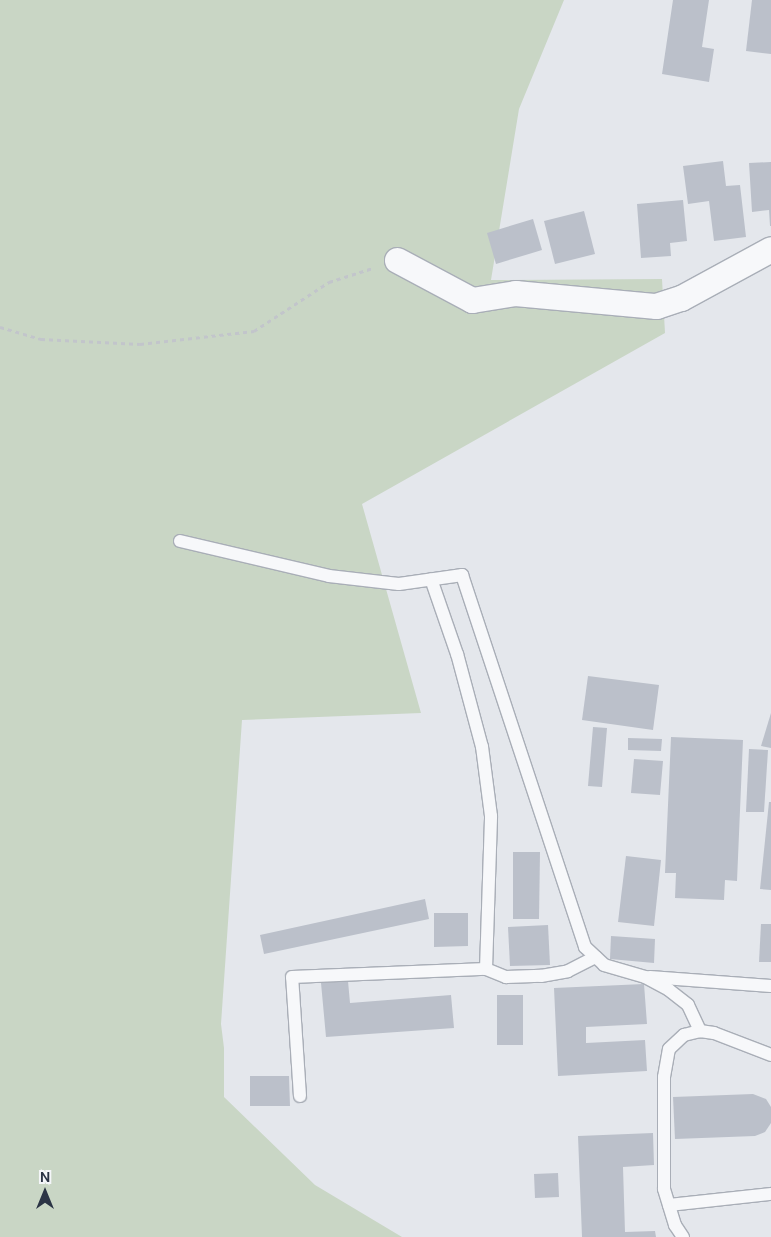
<!DOCTYPE html>
<style>
body{margin:0}
#map{position:relative;width:771px;height:1237px;overflow:hidden;background:#e4e7ec;font-family:"DM Sans",sans-serif}
div>[style]{position:absolute}
[style*='--x']{left:calc(var(--x)*1px);top:calc(var(--y)*1px);width:calc(var(--w)*1px);rotate:calc(var(--a)*1deg)}
.green>*{inset:0;background:#c9d6c5}
.building>*{inset:0;background:#bbc0ca}
.path>*{height:3px;margin-top:-1.5px;transform-origin:0;background:repeating-linear-gradient(90deg,#c2c5cb 0 4px,transparent 0 8px)}
.roads{filter:drop-shadow(1px 0 #a9aeb7) drop-shadow(-1px 0 #a9aeb7) drop-shadow(0 1px #a9aeb7) drop-shadow(0 -1px #a9aeb7)}
.service>*{height:12px;margin:-6px;padding:0 6px;transform-origin:6px;border-radius:6px;background:#f7f8fa}
.minor>*{height:25px;margin:-12.5px;padding:0 12.5px;transform-origin:12.5px;border-radius:12.5px;background:#f7f8fa}
span{translate:-50% -50%;white-space:nowrap;text-align:center;line-height:1.15;-webkit-text-stroke:5px #f4f6f9;paint-order:stroke}
.north{position:absolute;left:20px;top:1167px;width:50px;height:50px;-webkit-text-stroke:4px #f4f6f9;paint-order:stroke;rotate:0deg;font-size:14px;font-weight:700;line-height:20px;text-align:center;color:#2b3445}
.north::after{content:'';display:block;margin:auto;width:18px;height:22px;background:#2b3445;clip-path:polygon(50% 0,100% 100%,50% 72%,0 100%)}
</style>
<div id="map">
<div class="green">
<i style="clip-path:polygon(0 0,564px 0,519px 109px,491px 280px,662px 279px,665px 333px,362px 504px,421px 713px,242px 720px,221px 1024px,224px 1048px,224px 1097px,315px 1185px,402px 1237px,0 1237px)"></i>
</div>
<div class="building">
<i style="clip-path:polygon(673px 0,709px 0,702px 47px,714px 49px,709px 82px,662px 74px)"></i>
<i style="clip-path:polygon(752px 0,771px 0,771px 54px,746px 51px)"></i>
<i style="clip-path:polygon(723px 161px,726px 186px,740px 185px,746px 237px,714px 241px,709px 201px,688px 204px,683px 166px)"></i>
<i style="clip-path:polygon(771px 162px,771px 226px,770px 226px,769px 210px,752px 212px,749px 163px)"></i>
<i style="clip-path:polygon(683px 200px,687px 241px,670px 243px,671px 256px,641px 258px,637px 204px)"></i>
<i style="clip-path:polygon(584px 211px,595px 254px,555px 264px,544px 221px)"></i>
<i style="clip-path:polygon(533px 219px,542px 250px,496px 264px,487px 233px)"></i>
<i style="clip-path:polygon(588px 676px,659px 685px,653px 730px,582px 720px)"></i>
<i style="clip-path:polygon(771px 713px,771px 748px,761px 746px)"></i>
<i style="clip-path:polygon(593px 727px,607px 728px,602px 787px,588px 786px)"></i>
<i style="clip-path:polygon(671px 737px,743px 740px,737px 881px,725px 880px,724px 900px,675px 898px,676px 873px,665px 873px)"></i>
<i style="clip-path:polygon(628px 738px,662px 739px,661px 751px,628px 750px)"></i>
<i style="clip-path:polygon(749px 749px,768px 750px,764px 812px,746px 812px)"></i>
<i style="clip-path:polygon(634px 759px,663px 761px,660px 795px,631px 793px)"></i>
<i style="clip-path:polygon(769px 802px,771px 802px,771px 890px,760px 889px)"></i>
<i style="clip-path:polygon(513px 852px,540px 852px,539px 919px,513px 919px)"></i>
<i style="clip-path:polygon(626px 856px,661px 860px,654px 926px,618px 922px)"></i>
<i style="clip-path:polygon(425px 899px,429px 919px,264px 954px,260px 935px)"></i>
<i style="clip-path:polygon(434px 913px,468px 913px,468px 946px,434px 947px)"></i>
<i style="clip-path:polygon(761px 924px,771px 924px,771px 962px,759px 962px)"></i>
<i style="clip-path:polygon(548px 925px,550px 965px,510px 966px,508px 927px)"></i>
<i style="clip-path:polygon(611px 936px,655px 939px,654px 963px,610px 959px)"></i>
<i style="clip-path:polygon(348px 981px,350px 1003px,451px 995px,454px 1028px,326px 1037px,321px 983px)"></i>
<i style="clip-path:polygon(644px 984px,647px 1024px,586px 1027px,586px 1043px,645px 1040px,647px 1071px,558px 1076px,554px 988px)"></i>
<i style="clip-path:polygon(497px 995px,523px 995px,523px 1045px,497px 1045px)"></i>
<i style="clip-path:polygon(250px 1076px,289px 1076px,290px 1106px,250px 1106px)"></i>
<i style="clip-path:polygon(753px 1094px,766px 1099px,771px 1107px,771px 1123px,765px 1132px,755px 1136px,675px 1139px,673px 1097px)"></i>
<i style="clip-path:polygon(653px 1133px,654px 1165px,623px 1167px,625px 1232px,655px 1231px,656px 1237px,582px 1237px,578px 1136px)"></i>
<i style="clip-path:polygon(558px 1173px,559px 1197px,535px 1198px,534px 1174px)"></i>
</div>
<div class="path">
<i style="--x:0;--y:327;--w:43;--a:16.3"></i>
<i style="--x:41;--y:339;--w:99;--a:2.9"></i>
<i style="--x:140;--y:344;--w:115;--a:-6.5"></i>
<i style="--x:254;--y:331;--w:90;--a:-33.2"></i>
<i style="--x:329;--y:282;--w:46;--a:-17.7"></i>
</div>
<div class="roads">
<div class="service">
<i style="--x:180;--y:541;--w:153;--a:13.2"></i>
<i style="--x:329;--y:576;--w:70;--a:6.5"></i>
<i style="--x:399;--y:584;--w:64;--a:-8.1"></i>
<i style="--x:462;--y:575;--w:392;--a:71.7"></i>
<i style="--x:585;--y:947;--w:26;--a:43"></i>
<i style="--x:604;--y:965;--w:43;--a:16.3"></i>
<i style="--x:645;--y:977;--w:27;--a:28"></i>
<i style="--x:669;--y:990;--w:24;--a:38"></i>
<i style="--x:688;--y:1005;--w:29;--a:65"></i>
<i style="--x:486;--y:969;--w:22;--a:22"></i>
<i style="--x:506;--y:977;--w:35;--a:-2"></i>
<i style="--x:541;--y:976;--w:27;--a:-10"></i>
<i style="--x:568;--y:971;--w:31;--a:-27"></i>
<i style="--x:650;--y:977;--w:121;--a:4.3"></i>
<i style="--x:300;--y:1096;--w:119;--a:-93.8"></i>
<i style="--x:292;--y:977;--w:194;--a:-2.4"></i>
<i style="--x:486;--y:969;--w:153;--a:-88.1"></i>
<i style="--x:491;--y:816;--w:70;--a:-97.4"></i>
<i style="--x:482;--y:747;--w:96;--a:-105"></i>
<i style="--x:457;--y:654;--w:79;--a:-109.1"></i>
<i style="--x:669;--y:1205;--w:103;--a:-6.2"></i>
<i style="--x:683;--y:1237;--w:14;--a:-124"></i>
<i style="--x:675;--y:1225;--w:38;--a:-107"></i>
<i style="--x:664;--y:1189;--w:112;--a:-90"></i>
<i style="--x:664;--y:1077;--w:28;--a:-80"></i>
<i style="--x:669;--y:1049;--w:21;--a:-43"></i>
<i style="--x:684;--y:1035;--w:16;--a:-14"></i>
<i style="--x:700;--y:1031;--w:14;--a:8"></i>
<i style="--x:714;--y:1033;--w:61;--a:21.1"></i>
</div>
<div class="minor">
<i style="--x:397;--y:260;--w:85;--a:28.1"></i>
<i style="--x:472;--y:300;--w:44;--a:-9.2"></i>
<i style="--x:515;--y:293;--w:142;--a:5.3"></i>
<i style="--x:656;--y:306;--w:26;--a:-18"></i>
<i style="--x:681;--y:298;--w:102;--a:-28.6"></i>
</div>
</div>
<div class="north">N</div>
</div>
